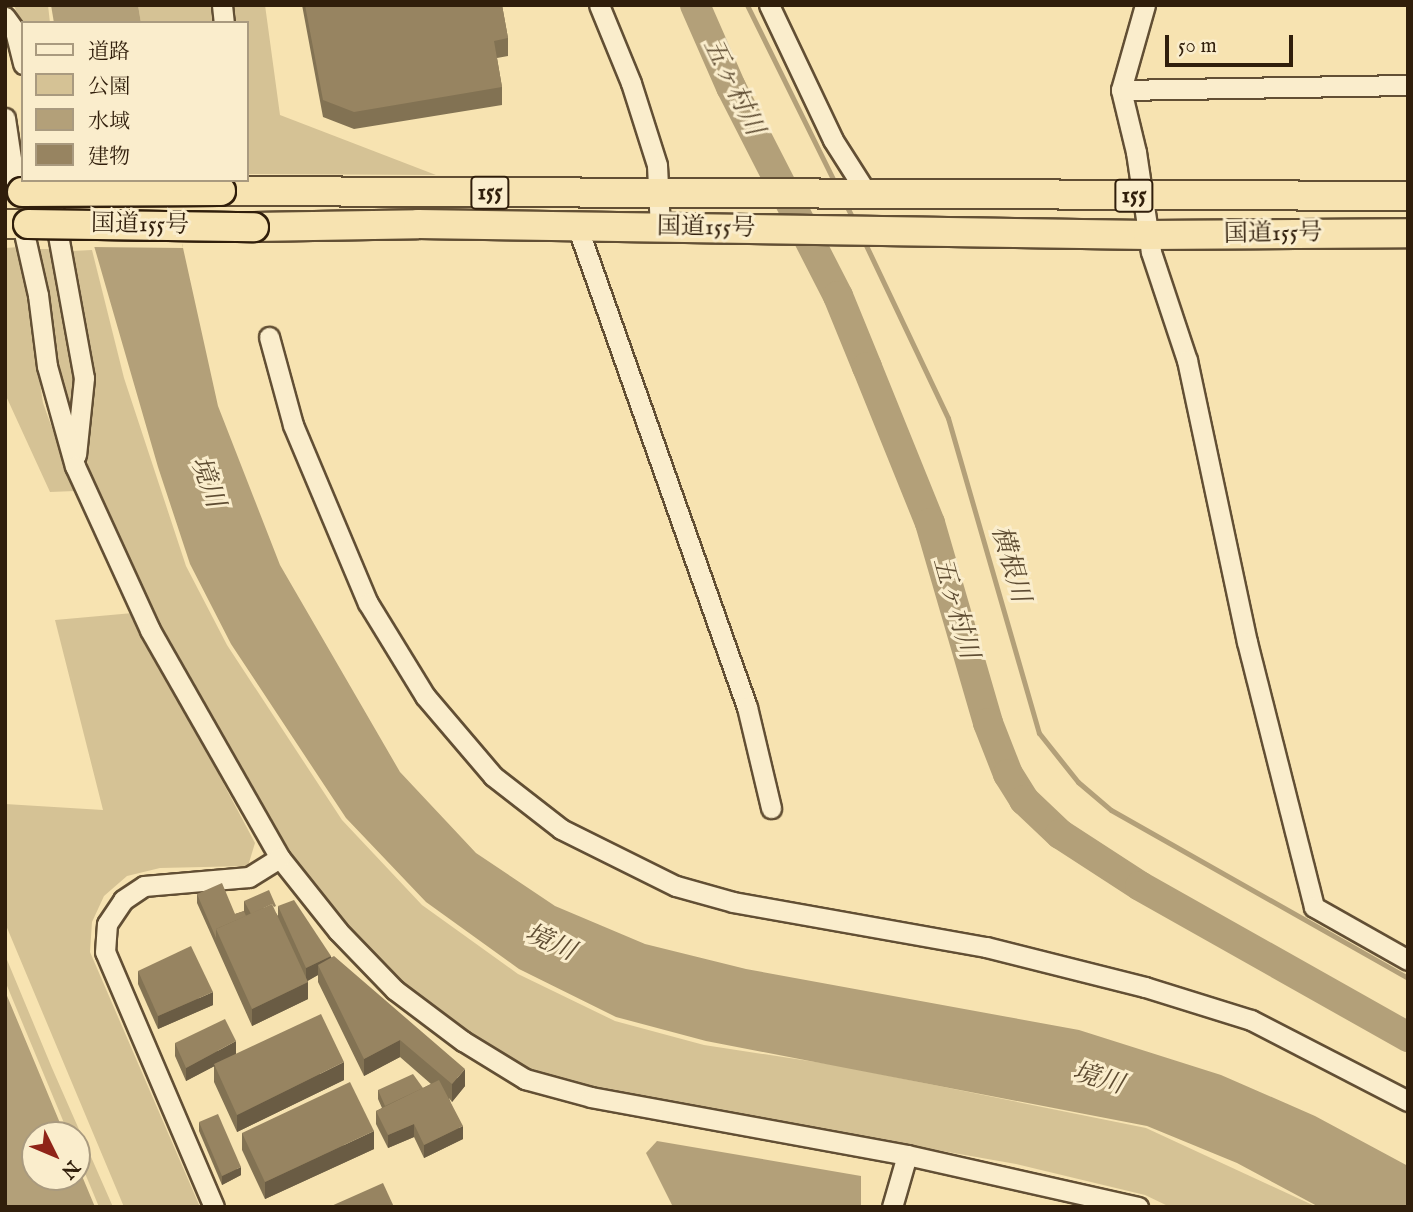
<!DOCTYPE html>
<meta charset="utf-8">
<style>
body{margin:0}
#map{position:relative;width:1413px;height:1212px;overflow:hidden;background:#f7e3b1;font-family:"IM FELL English","Noto Serif JP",serif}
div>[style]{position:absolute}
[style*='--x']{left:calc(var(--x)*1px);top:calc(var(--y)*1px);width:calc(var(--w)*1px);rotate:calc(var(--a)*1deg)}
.green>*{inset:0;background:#d5c295}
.water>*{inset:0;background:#b3a079}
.pier>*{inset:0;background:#f7e3b1}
.stream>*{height:5px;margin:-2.5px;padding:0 2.5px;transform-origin:2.5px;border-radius:2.5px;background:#b3a079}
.river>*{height:30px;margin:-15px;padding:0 15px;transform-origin:15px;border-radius:15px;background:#b3a079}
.roads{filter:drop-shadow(2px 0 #624f34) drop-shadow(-2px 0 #624f34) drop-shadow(0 2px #624f34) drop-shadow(0 -2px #624f34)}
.minor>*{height:19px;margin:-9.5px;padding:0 9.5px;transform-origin:9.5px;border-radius:9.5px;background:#faedcc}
.highway>*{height:28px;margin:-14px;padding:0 14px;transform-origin:14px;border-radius:14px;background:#f7e3b1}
.bridges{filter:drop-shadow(2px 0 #301e0b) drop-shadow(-2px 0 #301e0b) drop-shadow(0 2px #301e0b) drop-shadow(0 -2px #301e0b)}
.highway-bridge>*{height:28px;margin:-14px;padding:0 14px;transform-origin:14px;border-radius:14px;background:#f7e3b1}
.wall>*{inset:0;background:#827253}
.shaded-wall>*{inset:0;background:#6a5c44}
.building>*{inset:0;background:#978461}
span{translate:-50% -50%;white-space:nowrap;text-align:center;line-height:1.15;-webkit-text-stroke:6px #faedcc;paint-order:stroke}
.shield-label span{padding:2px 5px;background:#faedcc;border:2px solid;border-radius:5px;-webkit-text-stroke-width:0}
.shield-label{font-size:23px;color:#301e0b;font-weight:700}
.street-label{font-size:24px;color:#301e0b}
.water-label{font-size:26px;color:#5e4c32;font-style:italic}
.frame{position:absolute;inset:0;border:7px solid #301e0b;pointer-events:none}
.legend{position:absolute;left:21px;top:21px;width:228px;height:161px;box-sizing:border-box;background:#faedcc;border:2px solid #a99a7f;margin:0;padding:9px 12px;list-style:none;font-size:21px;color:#301e0b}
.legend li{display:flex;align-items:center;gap:14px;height:35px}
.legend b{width:35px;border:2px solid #a99a7f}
.north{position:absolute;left:21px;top:1121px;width:70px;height:70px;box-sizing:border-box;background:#faedcc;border:2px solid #a99a7f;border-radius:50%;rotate:133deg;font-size:19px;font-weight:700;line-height:28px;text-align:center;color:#301e0b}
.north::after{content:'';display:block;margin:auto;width:24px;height:32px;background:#8f2418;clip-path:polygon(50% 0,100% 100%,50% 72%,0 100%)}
.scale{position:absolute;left:1165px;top:35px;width:128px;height:32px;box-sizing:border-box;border:4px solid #301e0b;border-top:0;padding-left:9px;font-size:21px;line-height:24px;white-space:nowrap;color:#301e0b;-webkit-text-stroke:5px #faedcc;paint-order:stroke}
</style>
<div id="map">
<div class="green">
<i style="clip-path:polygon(14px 5px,48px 5px,50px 23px,23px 23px,23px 30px)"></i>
<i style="clip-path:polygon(138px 5px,217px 5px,219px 23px,141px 23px)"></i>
<i style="clip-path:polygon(227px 5px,265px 5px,280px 115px,436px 175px,249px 174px,247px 23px,229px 23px)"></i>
<i style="clip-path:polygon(19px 247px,43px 403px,75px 491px,50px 492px,6px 396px,5px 248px)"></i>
<i style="clip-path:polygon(34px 249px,58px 249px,78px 379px,72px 426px,66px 426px)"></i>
<i style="clip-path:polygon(92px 250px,124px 378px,186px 566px,227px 645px,342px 820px,422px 905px,518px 974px,615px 1021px,704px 1045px,835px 1065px,1146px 1128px,1317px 1207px,1170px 1207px,1145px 1195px,1016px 1164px,614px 1093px,547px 1076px,487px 1049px,422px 1001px,322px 899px,272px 823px,155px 619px,94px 488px,84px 450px,93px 378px,72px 251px)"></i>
<i style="clip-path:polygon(133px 613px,255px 843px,248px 866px,160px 868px,127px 876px,104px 896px,92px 922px,90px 952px,200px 1207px,124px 1207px,5px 923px,5px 804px,103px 810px,55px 620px)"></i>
<i style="clip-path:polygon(5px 955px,52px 1068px,113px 1207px,99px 1207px,77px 1154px,77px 1135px,69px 1135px,5px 981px)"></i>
</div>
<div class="water">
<i style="clip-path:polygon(51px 5px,138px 5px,141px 23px,54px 23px)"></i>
<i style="clip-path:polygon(75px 180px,168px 180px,218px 406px,280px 565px,400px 772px,476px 853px,555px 906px,645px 944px,746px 969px,1079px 1030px,1221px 1075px,1315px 1116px,1408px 1166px,1408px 1207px,1319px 1207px,1237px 1163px,1147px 1126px,706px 1041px,616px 1017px,519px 969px,426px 902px,346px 818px,231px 644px,190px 564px,158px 467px)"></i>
<i style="clip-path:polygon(5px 991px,65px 1135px,35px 1135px,35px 1177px,77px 1177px,77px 1164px,95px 1207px,5px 1207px)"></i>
<i style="clip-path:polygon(657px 1141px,861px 1176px,861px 1207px,673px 1207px,646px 1153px)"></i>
</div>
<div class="pier">
<i style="clip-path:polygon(72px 180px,172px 180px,183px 248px,92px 247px)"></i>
</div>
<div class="stream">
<i style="--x:747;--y:5;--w:199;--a:63.7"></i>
<i style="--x:844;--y:201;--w:22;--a:63"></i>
<i style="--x:863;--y:239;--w:198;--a:64.6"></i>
<i style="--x:948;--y:418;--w:328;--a:73.9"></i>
<i style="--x:1039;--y:733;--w:63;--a:51.5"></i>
<i style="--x:1078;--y:782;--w:43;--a:40.3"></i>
<i style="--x:1111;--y:810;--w:341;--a:29.5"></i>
</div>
<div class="river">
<i style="--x:695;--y:5;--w:90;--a:66.3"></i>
<i style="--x:731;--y:87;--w:235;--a:62.9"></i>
<i style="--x:838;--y:296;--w:77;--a:67.8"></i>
<i style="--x:867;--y:367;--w:168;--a:68"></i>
<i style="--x:930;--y:523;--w:208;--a:73.8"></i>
<i style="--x:988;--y:723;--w:55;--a:68.6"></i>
<i style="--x:1008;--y:774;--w:31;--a:58"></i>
<i style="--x:1024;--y:800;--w:50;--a:43.4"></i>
<i style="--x:1060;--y:834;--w:95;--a:33"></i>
<i style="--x:1140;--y:886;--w:308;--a:29.4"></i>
</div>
<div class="roads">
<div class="minor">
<i style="--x:222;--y:5;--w:18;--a:84"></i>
<i style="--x:599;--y:5;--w:84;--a:67.7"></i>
<i style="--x:631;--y:83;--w:86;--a:72.4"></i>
<i style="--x:657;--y:165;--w:63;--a:87.3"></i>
<i style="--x:769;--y:5;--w:149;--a:64.6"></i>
<i style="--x:833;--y:140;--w:65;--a:57.5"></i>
<i style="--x:1145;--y:5;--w:88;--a:105.8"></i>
<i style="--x:1121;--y:90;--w:64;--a:76.4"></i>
<i style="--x:1136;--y:152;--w:101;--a:81.5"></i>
<i style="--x:1151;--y:252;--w:114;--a:71.6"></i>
<i style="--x:1187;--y:360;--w:288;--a:78"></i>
<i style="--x:1247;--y:642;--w:273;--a:75.8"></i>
<i style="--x:1314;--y:907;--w:108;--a:29.4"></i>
<i style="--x:5;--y:17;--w:17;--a:54"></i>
<i style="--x:15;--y:31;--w:34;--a:76"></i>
<i style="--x:1121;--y:90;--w:287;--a:-1"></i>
<i style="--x:5;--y:118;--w:75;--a:81.5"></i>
<i style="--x:48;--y:180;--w:201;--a:79.7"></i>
<i style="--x:84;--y:378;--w:77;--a:95.9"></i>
<i style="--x:22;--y:224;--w:73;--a:77.3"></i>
<i style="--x:38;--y:295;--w:72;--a:82.8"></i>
<i style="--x:47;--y:366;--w:104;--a:74.4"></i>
<i style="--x:75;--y:466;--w:180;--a:65.4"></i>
<i style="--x:150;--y:630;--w:262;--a:60.3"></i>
<i style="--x:280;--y:858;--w:93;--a:51.5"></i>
<i style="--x:338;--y:931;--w:82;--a:46"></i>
<i style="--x:395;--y:990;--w:85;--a:36.9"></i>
<i style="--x:463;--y:1041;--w:73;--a:31.5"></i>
<i style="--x:525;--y:1079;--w:68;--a:15.3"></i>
<i style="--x:591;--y:1097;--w:321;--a:10.4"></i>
<i style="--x:907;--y:1155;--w:237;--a:12.7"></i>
<i style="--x:577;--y:226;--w:510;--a:70.54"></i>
<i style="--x:747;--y:707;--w:104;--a:76.6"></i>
<i style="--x:269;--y:337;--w:91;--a:74.7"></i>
<i style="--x:293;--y:425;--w:193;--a:67.2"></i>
<i style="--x:368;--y:603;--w:109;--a:58.5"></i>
<i style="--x:425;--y:696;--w:105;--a:49.6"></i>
<i style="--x:493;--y:776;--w:86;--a:37.9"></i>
<i style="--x:561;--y:829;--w:128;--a:26.4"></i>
<i style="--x:676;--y:886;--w:59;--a:15.7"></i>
<i style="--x:733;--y:902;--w:257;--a:10.1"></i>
<i style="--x:986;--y:947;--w:164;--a:14.1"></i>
<i style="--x:1145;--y:987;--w:111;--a:17.3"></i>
<i style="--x:1251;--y:1020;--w:177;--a:27.3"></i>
<i style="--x:214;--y:1207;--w:277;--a:-113.1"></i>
<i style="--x:105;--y:952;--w:28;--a:-86"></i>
<i style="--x:107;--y:924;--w:29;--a:-56"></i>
<i style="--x:123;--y:900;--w:25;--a:-34"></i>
<i style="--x:144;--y:886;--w:105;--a:-4.9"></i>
<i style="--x:249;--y:877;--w:36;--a:-32"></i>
<i style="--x:892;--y:1207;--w:54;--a:-73.9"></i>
</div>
<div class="highway">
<i style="--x:221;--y:191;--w:1187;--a:0.24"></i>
<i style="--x:5;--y:224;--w:23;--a:0"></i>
<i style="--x:254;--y:227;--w:164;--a:-1"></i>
<i style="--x:418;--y:224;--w:730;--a:0.86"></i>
<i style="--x:1148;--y:235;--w:260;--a:-0.4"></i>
</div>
</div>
<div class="bridges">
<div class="highway-bridge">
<i style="--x:22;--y:192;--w:199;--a:-0.3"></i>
<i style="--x:28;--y:224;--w:226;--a:0.8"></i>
</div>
</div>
<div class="wall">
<i style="clip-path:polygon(302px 5px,502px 5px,508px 38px,508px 56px,497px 58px,502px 87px,502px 105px,354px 129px,323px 117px)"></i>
<i style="clip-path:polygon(197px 894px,235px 914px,244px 911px,244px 901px,276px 913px,278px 916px,278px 906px,465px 1086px,452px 1102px,449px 1098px,463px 1139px,424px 1158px,414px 1137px,388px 1148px,376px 1124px,376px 1111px,382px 1108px,378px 1099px,378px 1090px,423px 1088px,431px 1084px,400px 1057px,364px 1076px,318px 982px,318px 975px,308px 980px,308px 999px,252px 1026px,197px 903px)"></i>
<i style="clip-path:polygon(138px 971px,213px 1005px,158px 1029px,138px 984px)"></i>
<i style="clip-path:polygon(175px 1043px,236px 1054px,344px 1080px,237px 1132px,214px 1082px,214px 1066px,186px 1081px,175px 1056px)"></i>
<i style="clip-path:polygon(199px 1122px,241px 1175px,222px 1185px,199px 1131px)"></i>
<i style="clip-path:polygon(242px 1133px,374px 1149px,265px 1199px,242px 1150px)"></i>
</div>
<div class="shaded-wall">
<i style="clip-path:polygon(331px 956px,331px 969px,318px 965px,318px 975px,306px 982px,306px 968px)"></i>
<i style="clip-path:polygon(308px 982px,308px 999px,252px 1026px,252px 1009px)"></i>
<i style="clip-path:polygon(213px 992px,213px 1005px,158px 1029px,158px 1016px)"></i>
<i style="clip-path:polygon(400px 1040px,400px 1057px,364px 1076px,364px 1059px)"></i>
<i style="clip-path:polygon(236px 1041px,236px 1055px,186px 1081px,186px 1068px)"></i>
<i style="clip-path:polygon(344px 1062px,344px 1080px,237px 1132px,237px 1115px)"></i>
<i style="clip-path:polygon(465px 1069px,465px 1086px,452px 1102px,452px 1084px)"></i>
<i style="clip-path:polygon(414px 1124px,414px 1137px,388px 1148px,388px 1135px)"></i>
<i style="clip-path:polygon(463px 1126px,463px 1139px,424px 1158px,424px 1145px)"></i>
<i style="clip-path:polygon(374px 1131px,374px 1149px,265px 1199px,265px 1182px)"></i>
<i style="clip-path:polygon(241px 1167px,241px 1175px,222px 1185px,222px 1176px)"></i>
</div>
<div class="building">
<i style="clip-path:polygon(305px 5px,502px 5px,508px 38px,494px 41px,502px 87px,354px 112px,323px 100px)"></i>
<i style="clip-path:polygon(222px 883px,235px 914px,244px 911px,246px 916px,216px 929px,216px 938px,197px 894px)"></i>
<i style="clip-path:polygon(269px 890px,276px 906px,274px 907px,272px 904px,251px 914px,244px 901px)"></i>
<i style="clip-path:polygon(294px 900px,331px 956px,306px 968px,278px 906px)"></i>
<i style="clip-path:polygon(272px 904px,308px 982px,252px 1009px,216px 929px)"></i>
<i style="clip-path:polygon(191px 946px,213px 992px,158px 1016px,138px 971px)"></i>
<i style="clip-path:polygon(334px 956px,465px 1069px,452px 1084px,400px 1040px,364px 1059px,318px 965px)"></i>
<i style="clip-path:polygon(321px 1014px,344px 1062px,237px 1115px,214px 1064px)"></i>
<i style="clip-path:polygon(225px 1019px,236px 1041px,186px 1068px,175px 1043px)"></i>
<i style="clip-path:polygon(413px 1074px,423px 1088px,385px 1106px,378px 1090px)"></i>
<i style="clip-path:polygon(439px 1080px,463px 1126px,424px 1145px,414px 1124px,388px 1135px,376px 1111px)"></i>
<i style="clip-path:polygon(350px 1082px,374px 1131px,265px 1182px,242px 1133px)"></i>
<i style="clip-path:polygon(218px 1114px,241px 1167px,222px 1176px,199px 1122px)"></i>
<i style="clip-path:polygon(383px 1183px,394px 1207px,329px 1207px)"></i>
</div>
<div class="shield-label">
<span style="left:490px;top:193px">155</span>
<span style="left:1134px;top:196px">155</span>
</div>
<div class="street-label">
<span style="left:140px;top:225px;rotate:1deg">国道155号</span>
<span style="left:706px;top:228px;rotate:1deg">国道155号</span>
<span style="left:1273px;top:234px;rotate:-1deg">国道155号</span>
</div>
<div class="water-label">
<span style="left:733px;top:87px;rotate:64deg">五ヶ村川</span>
<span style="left:207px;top:482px;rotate:70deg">境川</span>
<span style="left:1010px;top:564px;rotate:74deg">横根川</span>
<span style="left:955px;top:608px;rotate:74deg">五ヶ村川</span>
<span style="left:550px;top:943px;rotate:24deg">境川</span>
<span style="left:1098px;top:1079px;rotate:16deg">境川</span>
</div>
<div class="frame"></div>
<ul class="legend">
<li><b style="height:9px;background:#faedcc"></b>道路</li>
<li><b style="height:19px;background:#d5c295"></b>公園</li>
<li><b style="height:19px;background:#b3a079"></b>水域</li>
<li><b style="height:19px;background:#978461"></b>建物</li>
</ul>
<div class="north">N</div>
<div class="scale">50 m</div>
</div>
